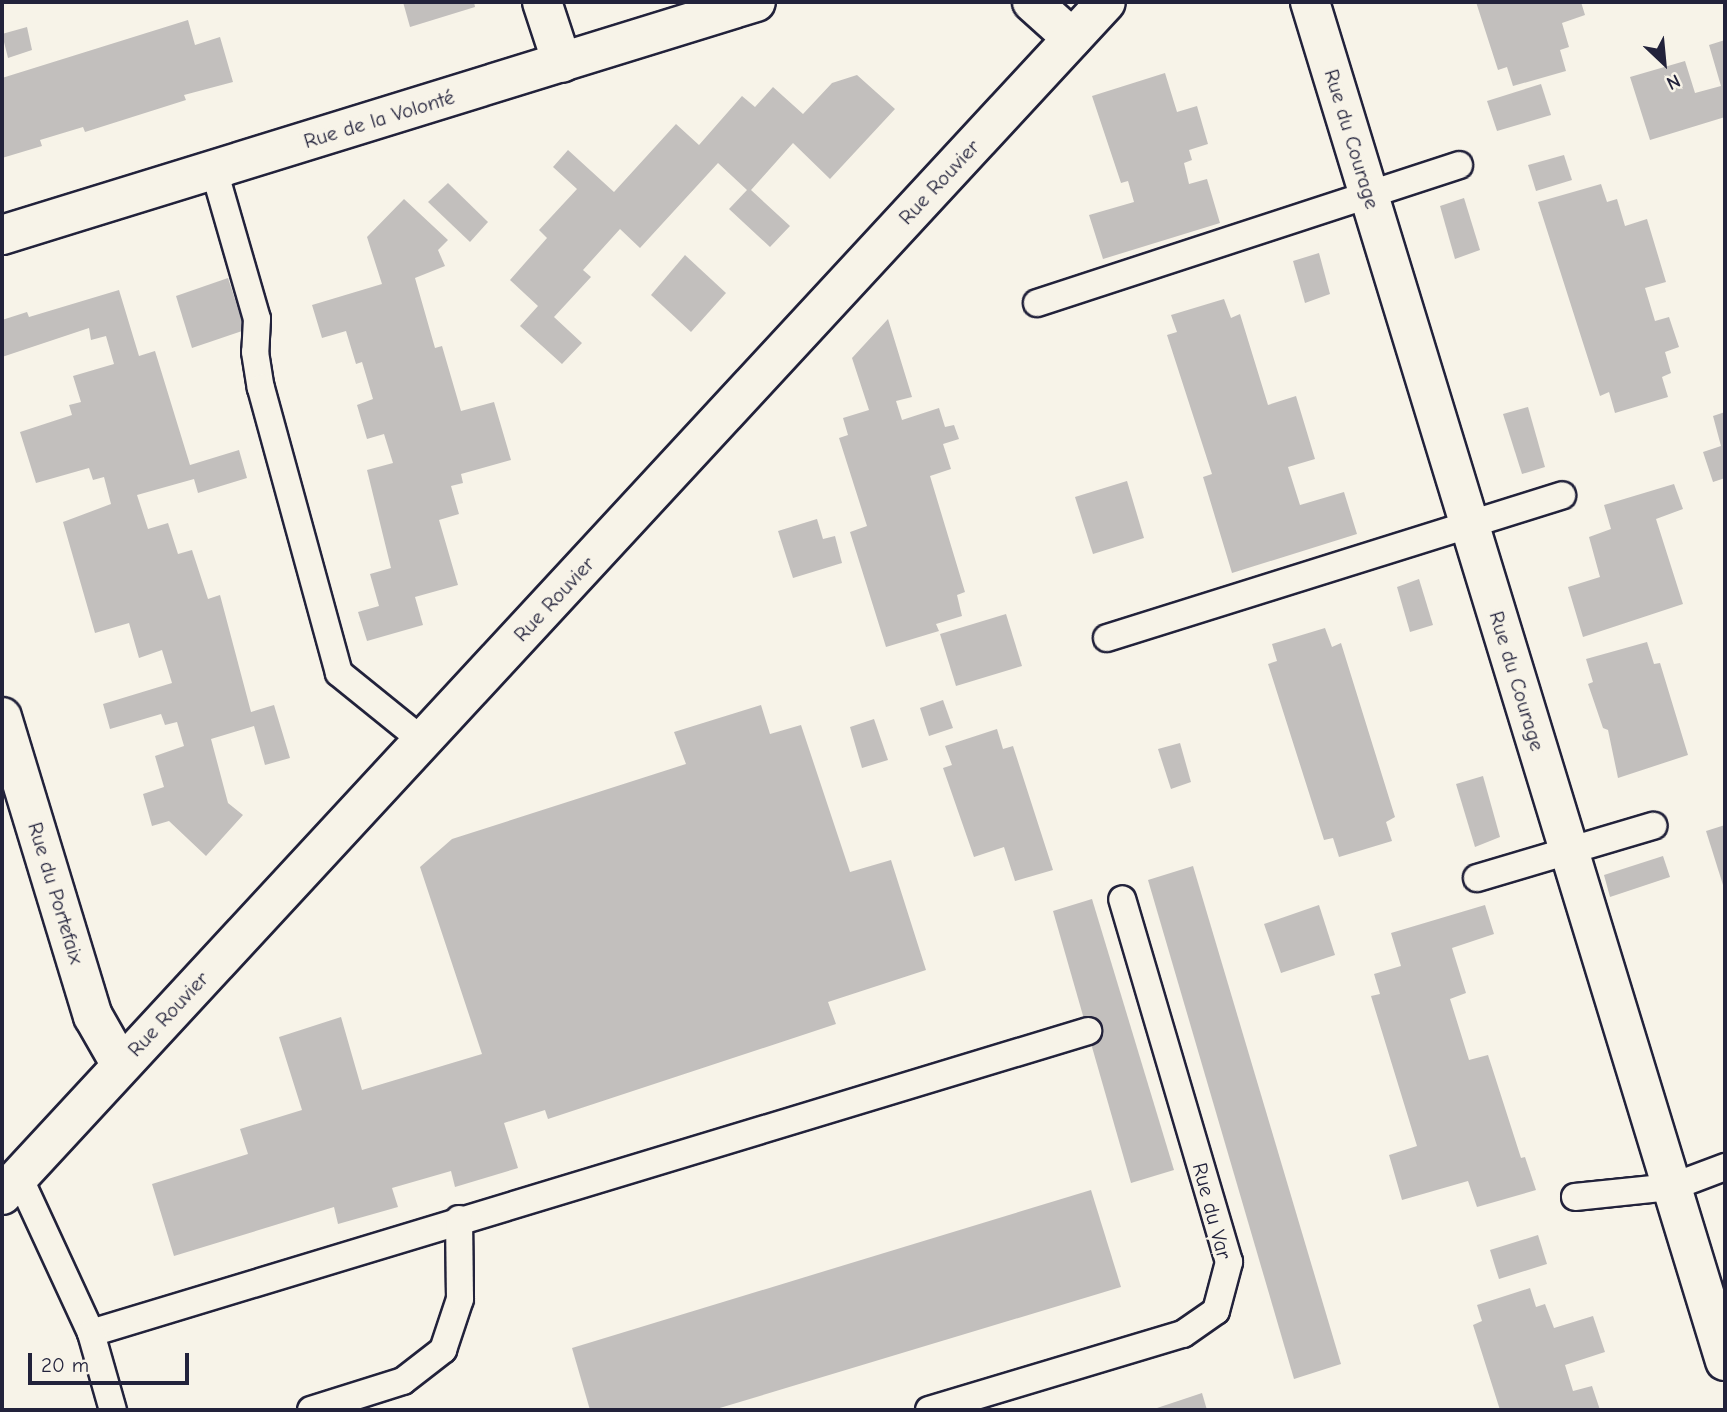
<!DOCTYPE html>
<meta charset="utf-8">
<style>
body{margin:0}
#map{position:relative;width:1727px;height:1412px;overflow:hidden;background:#f7f3e8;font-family:"Comic Neue",sans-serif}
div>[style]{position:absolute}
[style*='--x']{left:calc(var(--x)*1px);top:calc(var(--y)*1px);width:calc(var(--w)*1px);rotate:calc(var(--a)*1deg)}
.building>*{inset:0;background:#c2bfbd}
.roads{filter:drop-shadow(2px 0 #22223b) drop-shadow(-2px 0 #22223b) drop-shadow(0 2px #22223b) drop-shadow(0 -2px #22223b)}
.service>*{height:26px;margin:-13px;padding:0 13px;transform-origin:13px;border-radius:13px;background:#f7f3e8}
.minor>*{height:38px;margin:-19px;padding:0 19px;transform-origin:19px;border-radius:19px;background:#f7f3e8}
span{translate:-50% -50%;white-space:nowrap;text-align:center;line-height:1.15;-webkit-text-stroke:7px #f7f3e8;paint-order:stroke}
.street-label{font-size:21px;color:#22223b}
.frame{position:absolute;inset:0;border:4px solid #22223b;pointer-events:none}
.north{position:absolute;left:1629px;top:28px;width:70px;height:70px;-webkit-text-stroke:5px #f7f3e8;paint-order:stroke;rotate:154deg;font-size:19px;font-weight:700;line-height:28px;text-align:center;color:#22223b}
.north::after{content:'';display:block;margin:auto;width:24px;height:32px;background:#22223b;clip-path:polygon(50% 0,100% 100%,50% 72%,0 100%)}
.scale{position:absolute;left:28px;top:1353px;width:161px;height:32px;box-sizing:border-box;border:4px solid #22223b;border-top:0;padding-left:9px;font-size:21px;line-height:24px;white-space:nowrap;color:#22223b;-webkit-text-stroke:5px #f7f3e8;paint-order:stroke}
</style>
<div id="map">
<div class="building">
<i style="clip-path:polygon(403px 2px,474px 2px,475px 7px,410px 27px)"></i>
<i style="clip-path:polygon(1476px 2px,1581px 2px,1585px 15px,1562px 23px,1569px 47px,1560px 50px,1566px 71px,1513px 86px,1507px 67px,1498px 70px)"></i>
<i style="clip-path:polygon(188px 20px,195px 45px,220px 37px,233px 82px,184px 95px,186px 100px,85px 132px,83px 127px,40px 140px,42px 146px,2px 158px,2px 78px)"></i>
<i style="clip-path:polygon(27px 27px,32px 50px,8px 58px,2px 34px)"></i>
<i style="clip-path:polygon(1725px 40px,1725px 117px,1650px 140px,1630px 77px,1685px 61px,1695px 93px,1721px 86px,1709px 45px)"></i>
<i style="clip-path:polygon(1165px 73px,1177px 112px,1197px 106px,1208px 144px,1189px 150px,1192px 160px,1184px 163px,1189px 184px,1207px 179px,1220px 223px,1103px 259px,1089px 215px,1134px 202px,1128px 181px,1121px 183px,1092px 96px)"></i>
<i style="clip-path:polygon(857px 75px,895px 109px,830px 179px,793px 143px,751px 190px,790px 226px,770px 247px,729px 209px,747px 190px,718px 163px,640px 248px,620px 229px,583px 270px,591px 277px,554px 317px,582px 343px,562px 364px,520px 326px,538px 306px,510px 280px,547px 238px,539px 230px,577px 189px,553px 167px,568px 150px,614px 192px,676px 124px,699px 145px,742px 96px,755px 107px,773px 87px,803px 114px,832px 83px)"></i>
<i style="clip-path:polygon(1541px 84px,1551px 115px,1497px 131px,1487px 101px)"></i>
<i style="clip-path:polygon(1564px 155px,1572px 180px,1536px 191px,1528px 165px)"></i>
<i style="clip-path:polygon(448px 183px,488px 222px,470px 242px,428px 202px)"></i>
<i style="clip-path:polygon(1601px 184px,1607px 202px,1617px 199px,1625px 226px,1647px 219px,1666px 282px,1645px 288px,1655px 321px,1669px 317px,1679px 347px,1665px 352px,1671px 373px,1662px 377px,1668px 397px,1615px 413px,1609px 392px,1600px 396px,1538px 202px)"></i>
<i style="clip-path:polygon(1464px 198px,1480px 250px,1455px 259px,1440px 206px)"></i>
<i style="clip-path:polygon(404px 199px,448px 240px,438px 250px,445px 266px,415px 278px,435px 348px,442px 346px,461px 411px,494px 402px,511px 460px,461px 474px,463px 483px,451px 486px,459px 514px,439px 520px,458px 585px,415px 597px,423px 625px,367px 641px,358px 612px,379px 606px,370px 574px,391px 568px,367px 470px,393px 463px,384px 434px,367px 439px,357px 405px,373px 399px,362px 362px,356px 364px,346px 331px,322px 338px,312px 305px,382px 284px,367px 237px)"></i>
<i style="clip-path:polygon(1319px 253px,1330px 294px,1305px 303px,1293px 261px)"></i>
<i style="clip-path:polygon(685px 255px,726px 293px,691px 332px,651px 295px)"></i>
<i style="clip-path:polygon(228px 278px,245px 330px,192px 348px,176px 296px)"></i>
<i style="clip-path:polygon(119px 290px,139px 356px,155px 351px,190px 465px,239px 450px,247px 478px,198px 493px,194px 479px,137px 495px,148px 529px,168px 523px,178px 554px,192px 550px,208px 599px,220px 595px,251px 712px,274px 705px,290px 758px,265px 765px,254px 726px,211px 739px,228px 803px,243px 815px,206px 856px,169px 821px,152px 826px,143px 794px,164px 787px,155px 756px,184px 746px,177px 722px,165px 725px,161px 714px,110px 729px,103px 704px,172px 683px,162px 650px,139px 658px,129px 623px,95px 633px,63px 522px,111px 504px,104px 477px,93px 480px,89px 468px,36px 483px,20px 432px,72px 415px,69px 405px,81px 402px,73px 376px,114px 364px,106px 336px,91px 340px,89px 328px,2px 357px,2px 320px,27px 312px,29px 317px)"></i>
<i style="clip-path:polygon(1224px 299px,1231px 318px,1240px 314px,1268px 405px,1296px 396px,1315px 459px,1288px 467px,1300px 505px,1344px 492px,1357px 534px,1232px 573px,1203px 477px,1212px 474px,1167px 335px,1177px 332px,1171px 315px)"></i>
<i style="clip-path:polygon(888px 319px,912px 397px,896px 401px,902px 420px,939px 408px,945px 427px,954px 425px,959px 439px,943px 444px,951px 469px,930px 476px,965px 592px,957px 595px,962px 616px,936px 624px,939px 631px,886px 647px,850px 532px,867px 526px,839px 438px,848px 435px,843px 418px,869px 410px,852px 358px)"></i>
<i style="clip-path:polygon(1528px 407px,1545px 467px,1522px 474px,1503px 414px)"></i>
<i style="clip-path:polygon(1725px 412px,1725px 478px,1713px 482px,1703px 452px,1721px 446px,1713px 416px)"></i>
<i style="clip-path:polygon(1127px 481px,1144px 538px,1093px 554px,1075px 497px)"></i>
<i style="clip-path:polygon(1674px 484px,1683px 509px,1656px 519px,1683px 604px,1583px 637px,1568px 587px,1600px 577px,1589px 537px,1611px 529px,1604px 505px)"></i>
<i style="clip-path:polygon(817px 519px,823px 539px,835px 536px,842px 563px,793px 578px,778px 531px)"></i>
<i style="clip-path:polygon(1419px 579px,1433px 625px,1410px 632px,1397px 587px)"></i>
<i style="clip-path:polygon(1006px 614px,1022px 666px,956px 686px,940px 634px)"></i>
<i style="clip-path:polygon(1325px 628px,1332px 647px,1341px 643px,1395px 817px,1386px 822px,1392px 841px,1339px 857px,1333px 838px,1324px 840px,1268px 664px,1277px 661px,1272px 644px)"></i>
<i style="clip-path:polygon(1647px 642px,1654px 664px,1660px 663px,1688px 755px,1618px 778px,1608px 730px,1603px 728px,1588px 684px,1593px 682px,1586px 659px)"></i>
<i style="clip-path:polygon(943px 700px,953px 728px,929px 736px,920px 708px)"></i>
<i style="clip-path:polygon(761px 705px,770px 734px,801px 725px,850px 872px,891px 860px,926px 970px,828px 1002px,836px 1024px,548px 1119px,545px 1110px,504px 1123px,518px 1168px,455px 1187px,451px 1171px,392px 1188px,398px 1207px,338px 1224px,334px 1207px,174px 1256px,152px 1184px,248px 1154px,240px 1129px,302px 1110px,279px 1037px,341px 1017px,362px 1090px,482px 1054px,420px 867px,452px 839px,686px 764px,674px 732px)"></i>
<i style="clip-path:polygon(874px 719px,888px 760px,862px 768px,850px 727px)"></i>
<i style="clip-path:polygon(997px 729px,1003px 749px,1013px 746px,1053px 870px,1015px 881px,1004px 847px,974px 857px,943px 768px,952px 765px,945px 746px)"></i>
<i style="clip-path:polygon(1180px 743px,1191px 782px,1171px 789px,1158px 749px)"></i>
<i style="clip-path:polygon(1483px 776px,1500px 837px,1475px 847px,1456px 784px)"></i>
<i style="clip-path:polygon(1725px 825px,1725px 884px,1723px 885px,1706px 831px)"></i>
<i style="clip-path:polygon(1663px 856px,1670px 877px,1610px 897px,1604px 875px)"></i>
<i style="clip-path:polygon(1193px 866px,1341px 1364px,1294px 1379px,1148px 880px)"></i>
<i style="clip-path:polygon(1092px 899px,1174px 1170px,1131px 1183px,1053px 911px)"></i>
<i style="clip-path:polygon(1319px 905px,1335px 955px,1281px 973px,1264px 924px)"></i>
<i style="clip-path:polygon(1485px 905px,1494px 934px,1452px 948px,1466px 993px,1450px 999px,1469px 1060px,1488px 1055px,1521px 1158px,1525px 1157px,1536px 1190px,1477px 1207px,1468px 1181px,1402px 1200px,1389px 1155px,1417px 1146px,1371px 996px,1380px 994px,1374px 974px,1401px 966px,1391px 933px)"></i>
<i style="clip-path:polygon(1091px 1190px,1121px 1287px,713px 1410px,590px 1410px,572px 1348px)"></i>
<i style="clip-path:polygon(1538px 1235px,1547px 1264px,1499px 1279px,1490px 1250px)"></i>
<i style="clip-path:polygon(1530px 1288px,1536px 1307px,1545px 1304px,1554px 1328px,1593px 1316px,1605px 1352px,1565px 1365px,1573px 1391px,1592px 1386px,1600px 1410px,1500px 1410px,1473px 1325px,1482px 1321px,1477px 1305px)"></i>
<i style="clip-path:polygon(1202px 1393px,1207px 1410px,1151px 1410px)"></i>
</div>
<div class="roads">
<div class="service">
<i style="--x:214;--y:170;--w:155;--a:73.9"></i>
<i style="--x:257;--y:319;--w:33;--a:93"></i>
<i style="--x:255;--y:352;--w:36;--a:81"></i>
<i style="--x:261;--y:388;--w:295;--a:74.7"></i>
<i style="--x:339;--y:673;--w:108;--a:39"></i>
<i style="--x:1037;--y:303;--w:444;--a:-18.1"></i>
<i style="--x:1107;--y:638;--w:477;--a:-17.4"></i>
<i style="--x:1477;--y:878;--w:184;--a:-16.5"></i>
<i style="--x:19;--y:1177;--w:172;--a:65.2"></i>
<i style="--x:91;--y:1333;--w:1042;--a:-16.85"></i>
<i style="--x:1575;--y:1197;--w:98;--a:-5.9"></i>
<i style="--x:1672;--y:1187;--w:57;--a:-20.7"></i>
<i style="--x:91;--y:1333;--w:80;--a:74.1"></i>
<i style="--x:311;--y:1410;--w:96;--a:-17.5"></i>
<i style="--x:403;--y:1381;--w:51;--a:-37.8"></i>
<i style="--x:443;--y:1350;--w:54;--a:-71.6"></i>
<i style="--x:460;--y:1299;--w:80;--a:-90.7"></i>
<i style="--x:929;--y:1410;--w:265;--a:-16.7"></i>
<i style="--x:1183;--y:1334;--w:40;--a:-34.9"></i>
<i style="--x:1216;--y:1311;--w:51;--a:-75.1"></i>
<i style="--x:1229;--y:1262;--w:378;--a:-106.4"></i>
</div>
<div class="minor">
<i style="--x:542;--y:2;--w:64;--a:71.8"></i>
<i style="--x:1032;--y:2;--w:54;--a:42"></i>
<i style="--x:1310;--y:2;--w:1421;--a:73.02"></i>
<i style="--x:2;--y:235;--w:789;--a:-17.17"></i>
<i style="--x:2;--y:717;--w:313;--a:73.1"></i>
<i style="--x:93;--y:1016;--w:56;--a:60.3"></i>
<i style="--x:2;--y:1195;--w:1625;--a:-47.22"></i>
</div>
</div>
<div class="street-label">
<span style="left:379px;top:119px;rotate:-17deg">Rue de la Volonté</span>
<span style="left:1352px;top:139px;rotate:73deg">Rue du Courage</span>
<span style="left:939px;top:182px;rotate:-47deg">Rue Rouvier</span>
<span style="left:554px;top:599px;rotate:-47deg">Rue Rouvier</span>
<span style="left:1517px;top:681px;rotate:73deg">Rue du Courage</span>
<span style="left:56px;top:893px;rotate:73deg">Rue du Portefaix</span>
<span style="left:168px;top:1014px;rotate:-47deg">Rue Rouvier</span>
<span style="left:1212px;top:1211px;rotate:75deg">Rue du Var</span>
</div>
<div class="frame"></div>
<div class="north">N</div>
<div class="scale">20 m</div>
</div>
